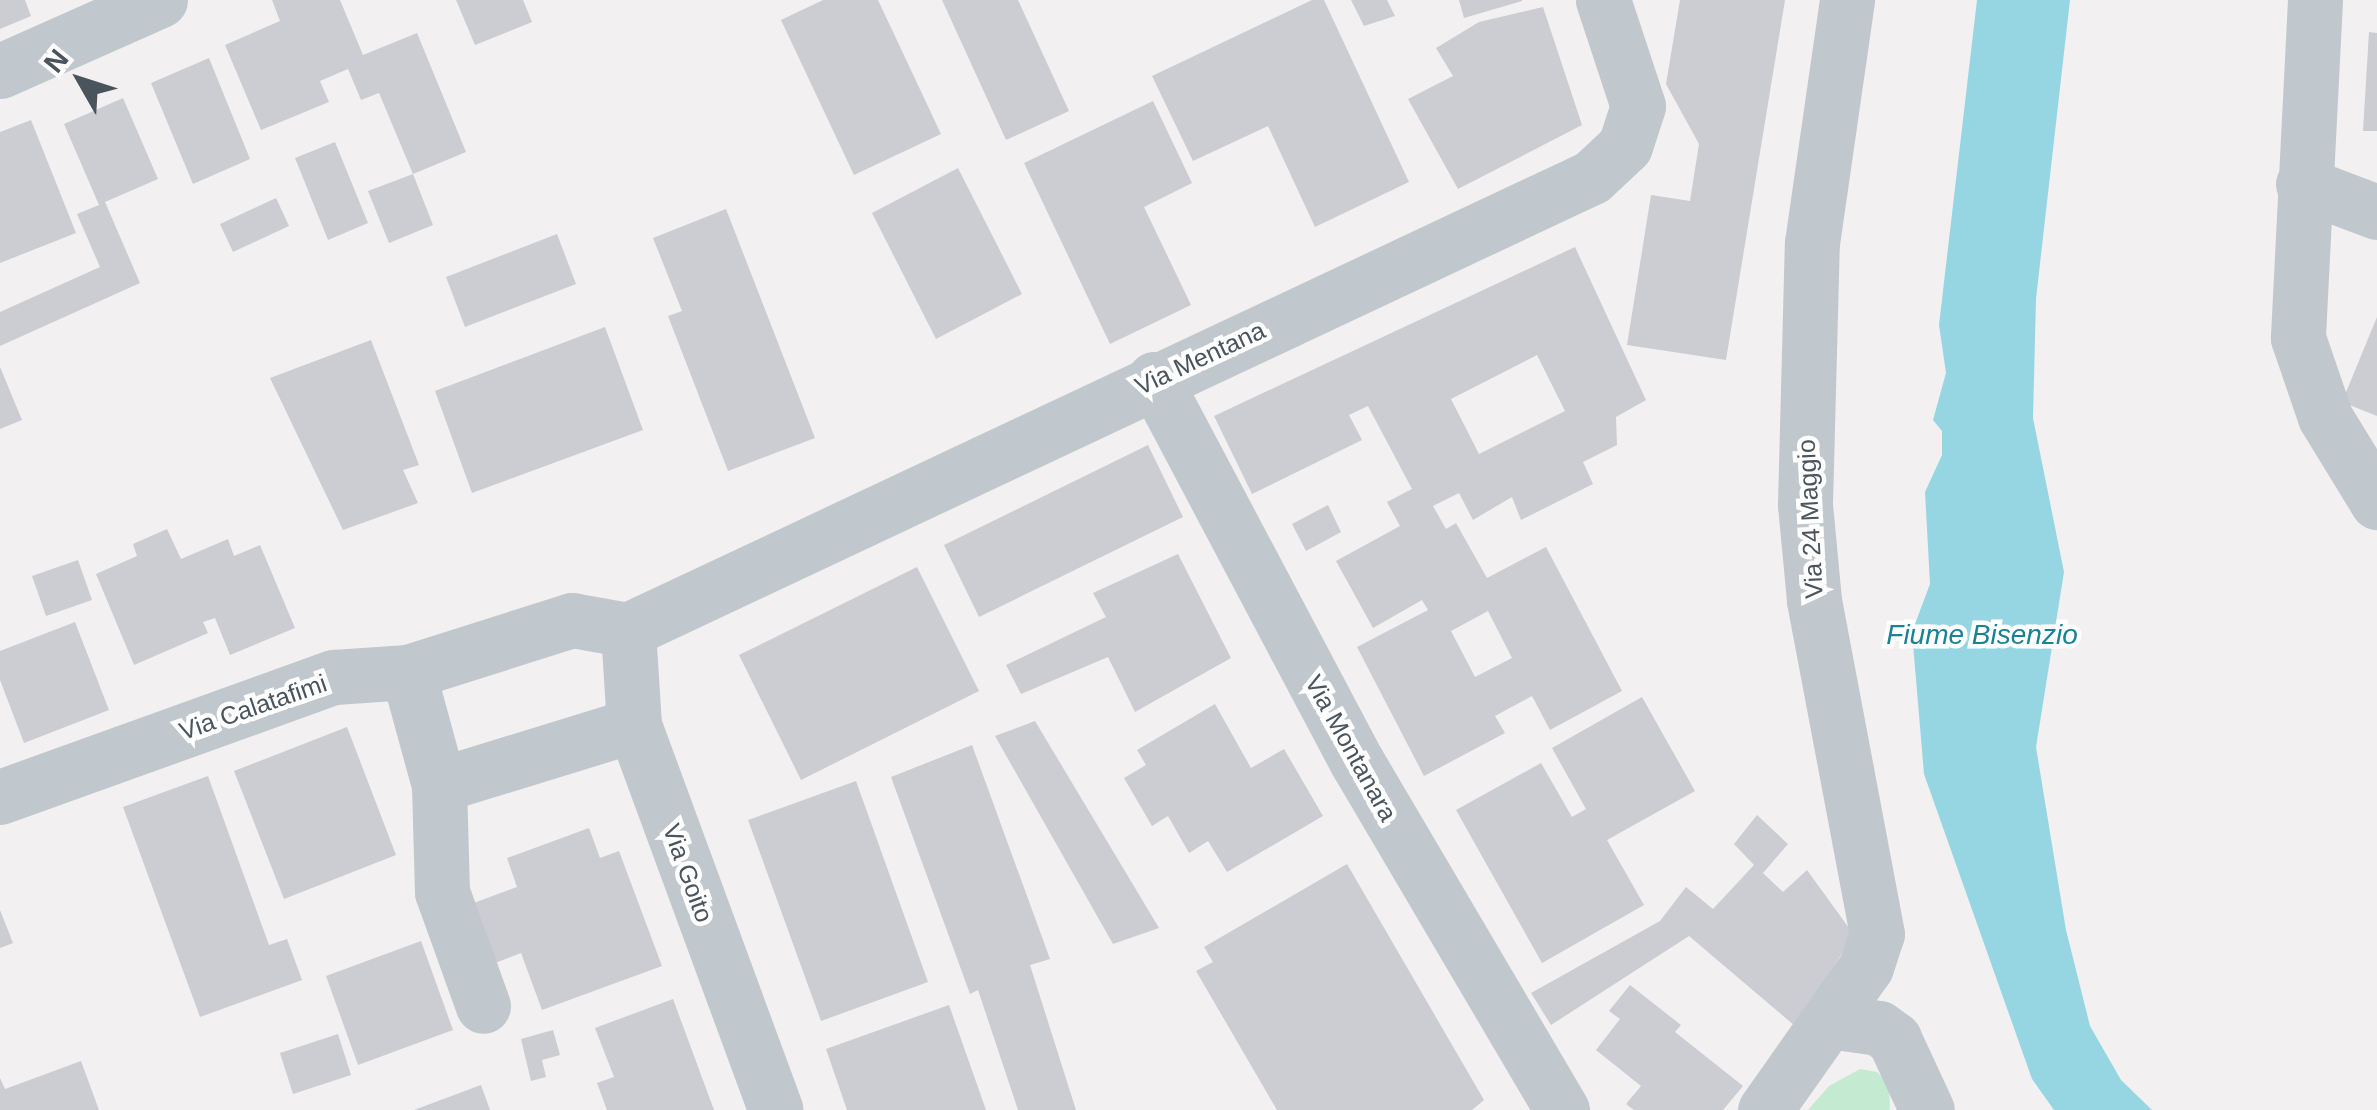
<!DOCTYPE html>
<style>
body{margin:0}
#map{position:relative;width:2377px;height:1110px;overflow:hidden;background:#f2f0f1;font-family:Helvetica,sans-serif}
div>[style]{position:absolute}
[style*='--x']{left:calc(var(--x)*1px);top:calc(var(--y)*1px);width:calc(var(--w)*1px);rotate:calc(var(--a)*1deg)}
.green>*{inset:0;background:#c4ebd2}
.water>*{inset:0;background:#96d6e3}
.building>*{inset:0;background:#cbcdd2}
.minor>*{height:55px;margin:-27.5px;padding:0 27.5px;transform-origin:27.5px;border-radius:27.5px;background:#c0c8cd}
span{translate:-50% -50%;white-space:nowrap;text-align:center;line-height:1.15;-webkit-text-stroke:9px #fff;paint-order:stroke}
.street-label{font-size:25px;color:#4a545c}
.water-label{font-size:28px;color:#1b8196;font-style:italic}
.north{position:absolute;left:30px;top:30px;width:100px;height:100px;-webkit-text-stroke:8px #fff;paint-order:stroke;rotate:309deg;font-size:28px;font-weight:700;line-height:40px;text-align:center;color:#4a545c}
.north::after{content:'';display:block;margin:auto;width:35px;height:45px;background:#4a545c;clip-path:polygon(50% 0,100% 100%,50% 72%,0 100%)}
</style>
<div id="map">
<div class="green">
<i style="clip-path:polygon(1860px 1069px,1877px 1072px,1889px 1085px,1890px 1110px,1808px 1110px,1829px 1086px)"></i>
</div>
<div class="water">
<i style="clip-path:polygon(1977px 0,2070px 0,2036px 299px,2033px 418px,2064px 572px,2036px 747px,2066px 930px,2090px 1026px,2121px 1080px,2152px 1110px,2054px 1110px,2032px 1079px,1924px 774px,1912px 632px,1930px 584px,1925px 492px,1942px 455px,1942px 431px,1933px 420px,1946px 373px,1939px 325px)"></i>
</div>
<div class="building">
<i style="clip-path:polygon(0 0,25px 0,31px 16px,0 29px)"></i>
<i style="clip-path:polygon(272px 0,340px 0,363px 55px,417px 33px,466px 152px,413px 174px,379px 93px,361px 100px,348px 69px,320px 81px,329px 102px,261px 130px,225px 45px,280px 21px)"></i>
<i style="clip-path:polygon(456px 0,523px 0,532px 22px,475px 45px)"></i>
<i style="clip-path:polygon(823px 0,878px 0,941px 134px,854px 175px,781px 20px)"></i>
<i style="clip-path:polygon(942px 0,1018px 0,1069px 111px,1006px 140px)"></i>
<i style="clip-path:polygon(1312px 0,1324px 0,1409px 182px,1315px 227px,1268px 126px,1193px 161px,1152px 76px)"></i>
<i style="clip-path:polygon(1351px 0,1387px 0,1395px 16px,1364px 26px)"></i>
<i style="clip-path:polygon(1459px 0,1522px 0,1522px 1px,1464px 18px)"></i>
<i style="clip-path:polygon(1680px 0,1785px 0,1726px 360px,1627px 345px,1651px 195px,1690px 201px,1699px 144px,1666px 84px)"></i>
<i style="clip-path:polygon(1543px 7px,1582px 125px,1458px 189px,1408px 99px,1453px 76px,1436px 48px,1479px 22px)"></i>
<i style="clip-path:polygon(2369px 32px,2377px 33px,2377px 131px,2363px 131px)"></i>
<i style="clip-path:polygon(209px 58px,250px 159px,193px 184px,151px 83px)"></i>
<i style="clip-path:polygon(123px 98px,158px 179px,105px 202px,140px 283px,0 346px,0 312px,100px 267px,77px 214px,99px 205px,64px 124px)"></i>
<i style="clip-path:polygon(1153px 101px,1192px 183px,1144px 207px,1191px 305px,1110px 344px,1024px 163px)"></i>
<i style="clip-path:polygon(31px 120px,76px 233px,0 263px,0 132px)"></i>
<i style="clip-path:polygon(335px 142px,368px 223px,328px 240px,295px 158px)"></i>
<i style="clip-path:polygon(958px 168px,1022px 294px,936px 339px,872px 213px)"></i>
<i style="clip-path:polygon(413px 174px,433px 225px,389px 243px,368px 191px)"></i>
<i style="clip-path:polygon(276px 198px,289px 226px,233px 252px,220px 224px)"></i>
<i style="clip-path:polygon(726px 209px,815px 438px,728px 471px,668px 316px,682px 311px,653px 238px)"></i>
<i style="clip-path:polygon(557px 234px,576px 284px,465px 327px,446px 277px)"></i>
<i style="clip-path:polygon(evenodd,1575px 247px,1646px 400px,1616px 417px,1617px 445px,1583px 462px,1593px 484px,1521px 520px,1512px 497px,1473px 520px,1459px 493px,1433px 506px,1446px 529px,1456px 523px,1487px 578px,1546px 547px,1622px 691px,1550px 730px,1532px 696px,1495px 716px,1505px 733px,1424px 776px,1357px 647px,1428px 610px,1422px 600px,1373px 628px,1336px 561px,1400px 526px,1387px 502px,1412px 489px,1368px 406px,1349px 415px,1362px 440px,1252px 494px,1214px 416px,1575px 247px,1537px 355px,1565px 411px,1479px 454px,1451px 399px,1537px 355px,1575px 247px,1488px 611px,1512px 658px,1475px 677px,1451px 631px,1488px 611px)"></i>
<i style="clip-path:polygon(2377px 317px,2377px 416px,2342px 402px)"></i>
<i style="clip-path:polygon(605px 327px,643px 430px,472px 493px,435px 391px)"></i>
<i style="clip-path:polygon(371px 340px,419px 465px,403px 470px,418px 503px,343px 530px,270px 378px)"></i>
<i style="clip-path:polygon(0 367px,22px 420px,0 429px)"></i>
<i style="clip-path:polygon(1148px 445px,1183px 517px,979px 617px,944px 545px)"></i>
<i style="clip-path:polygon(1328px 505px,1341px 532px,1306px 551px,1292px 524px)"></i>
<i style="clip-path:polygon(167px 529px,181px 559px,228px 539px,234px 556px,260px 545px,295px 628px,230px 655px,215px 618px,203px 622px,208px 633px,134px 665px,96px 574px,137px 556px,133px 544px)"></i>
<i style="clip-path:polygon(1178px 554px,1231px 658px,1135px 712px,1108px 657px,1021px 694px,1006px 665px,1106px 617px,1093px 593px)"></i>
<i style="clip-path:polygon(78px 560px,92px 600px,46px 616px,32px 576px)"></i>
<i style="clip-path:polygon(917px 567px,979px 691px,801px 780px,739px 655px)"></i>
<i style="clip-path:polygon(75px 622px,109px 710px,24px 743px,0 680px,0 651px)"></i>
<i style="clip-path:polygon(1642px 697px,1695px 791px,1607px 840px,1644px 905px,1542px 963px,1456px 810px,1541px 763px,1572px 817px,1586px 809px,1552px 748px)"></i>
<i style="clip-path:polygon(1215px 704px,1251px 768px,1284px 749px,1323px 816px,1227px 872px,1208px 841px,1189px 853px,1168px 816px,1152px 826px,1124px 778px,1146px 765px,1137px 750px)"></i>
<i style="clip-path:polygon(1035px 721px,1159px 928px,1113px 944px,995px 736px)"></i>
<i style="clip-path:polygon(347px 727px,396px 855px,284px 899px,234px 771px)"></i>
<i style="clip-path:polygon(972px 745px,1050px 959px,1030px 965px,1076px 1110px,1018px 1110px,978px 990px,970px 994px,891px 777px)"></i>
<i style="clip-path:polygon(208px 776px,269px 945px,287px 939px,302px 980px,200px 1017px,123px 807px)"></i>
<i style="clip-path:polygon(856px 781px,928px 982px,821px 1021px,748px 820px)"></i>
<i style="clip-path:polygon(1757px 815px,1788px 844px,1763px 873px,1783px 892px,1807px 870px,1854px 935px,1795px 1026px,1689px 936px,1551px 1025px,1531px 993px,1660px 921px,1686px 887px,1713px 909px,1754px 865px,1734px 844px)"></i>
<i style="clip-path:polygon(589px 828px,600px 858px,619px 851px,662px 966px,542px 1010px,521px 953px,485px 967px,463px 907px,517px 887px,507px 858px)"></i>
<i style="clip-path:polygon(1347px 864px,1484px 1100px,1472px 1110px,1277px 1110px,1196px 971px,1213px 962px,1204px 947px)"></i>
<i style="clip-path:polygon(0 910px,13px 943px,0 948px)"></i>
<i style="clip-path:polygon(421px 941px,453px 1030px,358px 1065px,326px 976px)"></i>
<i style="clip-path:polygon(1630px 985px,1681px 1025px,1675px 1032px,1743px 1086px,1723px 1110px,1634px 1110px,1626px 1104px,1641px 1086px,1596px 1050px,1620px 1019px,1609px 1011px)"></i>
<i style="clip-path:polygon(673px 999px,714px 1110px,607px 1110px,597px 1083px,614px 1077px,595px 1028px)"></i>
<i style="clip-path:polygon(949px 1005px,986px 1110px,847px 1110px,826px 1049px)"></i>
<i style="clip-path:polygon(553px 1030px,560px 1055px,542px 1060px,546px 1077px,531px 1081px,521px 1039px)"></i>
<i style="clip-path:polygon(338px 1034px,351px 1075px,293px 1094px,280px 1053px)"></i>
<i style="clip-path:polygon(81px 1061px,99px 1110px,0 1110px,0 1078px,5px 1089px)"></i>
<i style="clip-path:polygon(481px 1085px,490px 1110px,414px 1110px)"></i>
</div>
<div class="minor">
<i style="--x:2315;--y:0;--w:338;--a:92.9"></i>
<i style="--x:2298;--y:338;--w:83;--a:71.1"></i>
<i style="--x:2325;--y:417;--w:100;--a:58.5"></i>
<i style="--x:0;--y:71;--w:175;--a:-23.9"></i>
<i style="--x:2303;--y:184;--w:79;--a:20.7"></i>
<i style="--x:1154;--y:379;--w:433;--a:62.1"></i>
<i style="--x:1357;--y:762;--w:404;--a:59.5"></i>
<i style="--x:628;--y:630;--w:1065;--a:-25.17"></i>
<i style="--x:1592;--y:177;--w:45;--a:-43.2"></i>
<i style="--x:1625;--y:146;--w:42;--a:-72"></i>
<i style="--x:1638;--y:106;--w:112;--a:-108.3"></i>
<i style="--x:628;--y:630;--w:95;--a:86.4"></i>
<i style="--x:634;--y:725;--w:410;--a:69.8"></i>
<i style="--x:408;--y:672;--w:117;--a:74.7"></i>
<i style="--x:439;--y:785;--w:204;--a:-17.1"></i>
<i style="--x:439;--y:785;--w:107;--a:88.4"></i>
<i style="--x:442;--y:892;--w:121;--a:70.2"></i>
<i style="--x:0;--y:797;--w:355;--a:-19.8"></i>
<i style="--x:334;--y:677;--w:74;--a:-3.9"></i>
<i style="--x:408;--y:672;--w:172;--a:-17.6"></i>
<i style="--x:572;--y:620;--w:57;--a:10.1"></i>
<i style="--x:1829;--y:1021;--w:50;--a:8"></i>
<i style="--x:1879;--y:1028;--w:19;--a:36"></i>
<i style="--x:1894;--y:1039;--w:78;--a:65.1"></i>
<i style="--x:1765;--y:1110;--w:175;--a:-54.8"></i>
<i style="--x:1866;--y:967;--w:35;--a:-72"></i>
<i style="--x:1877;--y:934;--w:340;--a:-100.7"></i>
<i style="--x:1814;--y:600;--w:96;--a:-95.4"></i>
<i style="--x:1805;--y:504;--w:261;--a:-88.5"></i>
<i style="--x:1812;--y:243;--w:246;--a:-81.8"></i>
</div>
<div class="street-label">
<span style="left:1200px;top:358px;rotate:-25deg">Via Mentana</span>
<span style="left:1810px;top:519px;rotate:-93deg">Via 24 Maggio</span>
<span style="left:253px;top:707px;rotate:-19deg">Via Calatafimi</span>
<span style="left:1351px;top:748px;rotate:61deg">Via Montanara</span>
<span style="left:688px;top:873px;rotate:70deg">Via Goito</span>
</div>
<div class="water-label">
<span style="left:1982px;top:635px">Fiume Bisenzio</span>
</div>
<div class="north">N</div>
</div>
